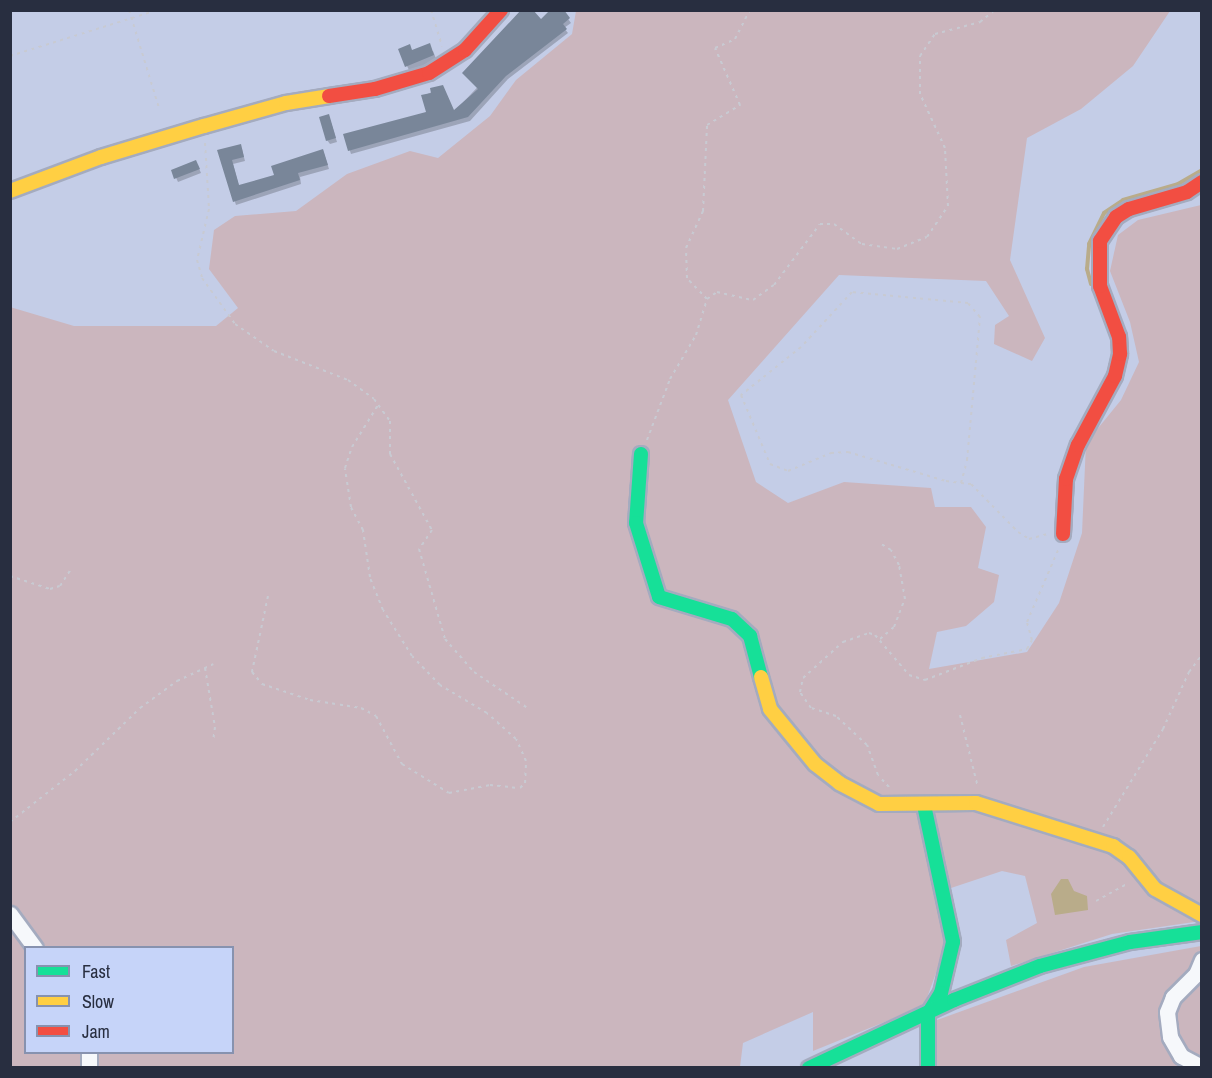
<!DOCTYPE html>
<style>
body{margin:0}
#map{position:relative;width:1212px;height:1078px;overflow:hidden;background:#c4cde7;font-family:"Archivo Narrow",sans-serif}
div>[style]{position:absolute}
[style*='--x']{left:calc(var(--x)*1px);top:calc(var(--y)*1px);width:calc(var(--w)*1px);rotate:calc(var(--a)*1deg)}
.green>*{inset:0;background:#cbb6be}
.water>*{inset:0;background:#b9ac8a}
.shadow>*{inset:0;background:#0003}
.stream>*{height:4px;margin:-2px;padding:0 2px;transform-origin:2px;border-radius:2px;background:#b9ac8a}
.building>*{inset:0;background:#798699}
.path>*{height:2px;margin-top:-1px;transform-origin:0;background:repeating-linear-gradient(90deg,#c8cad2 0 3px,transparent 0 7.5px)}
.roads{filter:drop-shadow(2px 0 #a4abbf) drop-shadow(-2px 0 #a4abbf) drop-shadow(0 2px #a4abbf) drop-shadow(0 -2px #a4abbf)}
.street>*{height:15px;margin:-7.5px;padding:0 7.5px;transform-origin:7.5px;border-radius:7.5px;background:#f6f8fb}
.fast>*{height:14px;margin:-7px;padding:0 7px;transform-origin:7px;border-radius:7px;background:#16e098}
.slow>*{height:14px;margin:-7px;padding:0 7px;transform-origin:7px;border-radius:7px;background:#ffcf43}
.jam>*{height:14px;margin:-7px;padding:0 7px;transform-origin:7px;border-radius:7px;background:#f24e42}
span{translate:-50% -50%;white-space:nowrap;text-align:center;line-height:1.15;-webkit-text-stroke:6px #c6d4f9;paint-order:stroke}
.frame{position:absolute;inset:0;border:12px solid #282e40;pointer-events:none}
.legend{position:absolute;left:24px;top:946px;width:210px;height:108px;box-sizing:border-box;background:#c6d4f9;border:2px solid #8792af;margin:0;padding:8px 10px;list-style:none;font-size:18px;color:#282e40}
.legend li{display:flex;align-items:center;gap:12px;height:30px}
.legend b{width:30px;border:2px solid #8792af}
</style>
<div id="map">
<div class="green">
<i style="clip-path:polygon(evenodd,576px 11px,1170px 11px,1133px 66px,1081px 109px,1027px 138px,1010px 260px,1045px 338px,1032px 361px,994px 344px,995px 325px,1009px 316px,986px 281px,839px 275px,728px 400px,756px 482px,788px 503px,844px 482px,931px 488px,935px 507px,971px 507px,986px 527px,978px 568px,999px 575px,994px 602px,966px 626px,937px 632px,929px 669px,1027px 652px,1059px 603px,1082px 533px,1086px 443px,1121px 400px,1139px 362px,1130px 322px,1110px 271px,1118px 235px,1138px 220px,1201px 205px,1201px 921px,1112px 934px,1011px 966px,1006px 940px,1037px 923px,1025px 876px,1002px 871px,936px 893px,948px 940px,924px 1006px,813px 1051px,813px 1012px,743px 1043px,740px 1067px,11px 1067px,10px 307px,74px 326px,216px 326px,238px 308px,209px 269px,214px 230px,235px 216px,296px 211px,347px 174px,410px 151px,438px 158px,490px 116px,516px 80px,572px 34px,576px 11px,26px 948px,232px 948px,232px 1052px,26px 1052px,26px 948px)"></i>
<i style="clip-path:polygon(1201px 946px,1201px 1067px,934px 1068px,937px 1020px,1084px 967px)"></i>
</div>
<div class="water">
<i style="clip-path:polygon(1061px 879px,1068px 879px,1074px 891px,1087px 896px,1088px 910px,1055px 915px,1051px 894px)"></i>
</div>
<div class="shadow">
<i style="clip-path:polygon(562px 10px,571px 23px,564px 28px,568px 33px,508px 79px,470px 121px,351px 154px,345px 135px,428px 113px,423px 96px,443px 87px,454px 112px,540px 21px)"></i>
<i style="clip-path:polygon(433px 51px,437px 61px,410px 72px,407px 66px,412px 52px)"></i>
<i style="clip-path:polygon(329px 116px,337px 142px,330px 144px,327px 140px)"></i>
<i style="clip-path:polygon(242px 149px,245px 161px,233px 164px,239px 186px,276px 176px,323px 150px,329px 169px,300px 177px,301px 184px,236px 205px,219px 152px)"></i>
<i style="clip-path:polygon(198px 166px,201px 173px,178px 182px,173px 171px)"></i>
</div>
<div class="stream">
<i style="--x:1091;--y:284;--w:16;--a:-105"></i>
<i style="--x:1087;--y:269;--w:25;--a:-85"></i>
<i style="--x:1089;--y:244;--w:34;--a:-64"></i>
<i style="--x:1104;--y:213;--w:23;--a:-34"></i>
<i style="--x:1123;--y:200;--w:57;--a:-16.2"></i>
<i style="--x:1178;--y:184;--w:28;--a:-30"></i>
</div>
<div class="building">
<i style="clip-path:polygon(521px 10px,533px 10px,541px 19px,550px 10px,564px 10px,570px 18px,563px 24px,567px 29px,506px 76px,468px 117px,348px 151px,343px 134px,426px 112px,421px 95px,431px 93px,430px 88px,443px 85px,454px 110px,478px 89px,462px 73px)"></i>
<i style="clip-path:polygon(430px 43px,434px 55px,405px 67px,398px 49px,410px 44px,412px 50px)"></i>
<i style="clip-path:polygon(329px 114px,336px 138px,326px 141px,319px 117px)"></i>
<i style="clip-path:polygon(241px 144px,244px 157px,232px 160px,239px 185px,274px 175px,271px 166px,323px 149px,328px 165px,298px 173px,300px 180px,233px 202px,217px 150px)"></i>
<i style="clip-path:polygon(196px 160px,200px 169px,174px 179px,171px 170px)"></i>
</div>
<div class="path">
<i style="--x:129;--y:10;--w:102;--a:73"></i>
<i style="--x:431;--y:10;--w:38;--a:73"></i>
<i style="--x:10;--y:56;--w:155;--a:-17.3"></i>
<i style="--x:205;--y:143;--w:66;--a:86.5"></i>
<i style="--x:209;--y:209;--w:52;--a:103.2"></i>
<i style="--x:197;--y:260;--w:19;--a:74"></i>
<i style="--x:202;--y:278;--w:57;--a:54.3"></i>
<i style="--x:235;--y:324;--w:47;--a:34.7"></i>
<i style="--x:274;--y:351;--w:79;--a:21.4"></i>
<i style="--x:348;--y:380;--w:32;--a:36"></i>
<i style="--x:374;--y:399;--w:27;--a:54"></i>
<i style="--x:390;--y:421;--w:33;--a:90"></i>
<i style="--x:390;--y:454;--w:87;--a:61.1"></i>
<i style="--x:432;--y:530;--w:23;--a:124"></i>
<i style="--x:419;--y:549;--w:94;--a:73.9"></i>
<i style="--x:445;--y:639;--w:44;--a:48.7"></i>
<i style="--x:474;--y:672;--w:63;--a:33.9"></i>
<i style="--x:707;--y:299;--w:29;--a:-134"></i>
<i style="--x:687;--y:278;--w:30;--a:-92"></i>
<i style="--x:686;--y:248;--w:41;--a:-65.3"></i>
<i style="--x:703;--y:211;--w:86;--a:-87.3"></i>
<i style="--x:707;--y:125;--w:39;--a:-31"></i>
<i style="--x:740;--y:105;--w:62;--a:-113.7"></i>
<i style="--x:715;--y:48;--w:22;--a:-24"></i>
<i style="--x:735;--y:39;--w:33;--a:-63"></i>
<i style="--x:647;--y:440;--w:65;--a:-69.3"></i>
<i style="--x:670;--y:379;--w:51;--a:-59.4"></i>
<i style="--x:696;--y:335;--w:38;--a:-73"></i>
<i style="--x:707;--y:299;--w:12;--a:-35"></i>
<i style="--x:717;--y:292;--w:37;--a:13"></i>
<i style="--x:753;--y:300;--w:26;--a:-36"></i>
<i style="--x:774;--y:285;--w:76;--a:-53"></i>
<i style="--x:820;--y:224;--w:14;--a:0"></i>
<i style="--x:834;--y:224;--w:34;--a:36"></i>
<i style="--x:862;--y:244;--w:35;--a:8"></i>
<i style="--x:897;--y:249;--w:32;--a:-22"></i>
<i style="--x:927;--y:237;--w:37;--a:-56"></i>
<i style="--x:948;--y:206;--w:58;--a:-93"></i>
<i style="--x:945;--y:148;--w:60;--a:-114.8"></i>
<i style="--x:920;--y:94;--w:38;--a:-90"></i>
<i style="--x:920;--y:56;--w:27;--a:-56"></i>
<i style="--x:935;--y:34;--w:47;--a:-14.9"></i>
<i style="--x:980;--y:22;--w:19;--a:-39"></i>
<i style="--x:961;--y:483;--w:24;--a:-75"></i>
<i style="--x:967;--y:460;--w:144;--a:-84.8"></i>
<i style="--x:980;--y:317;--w:18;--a:-131"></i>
<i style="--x:968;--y:303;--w:117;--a:-174.6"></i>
<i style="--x:852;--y:292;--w:75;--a:132.8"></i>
<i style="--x:801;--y:347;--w:77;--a:141.3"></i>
<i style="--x:741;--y:395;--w:75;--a:67.2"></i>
<i style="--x:770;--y:464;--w:19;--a:21"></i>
<i style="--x:788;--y:471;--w:47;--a:-22.7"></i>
<i style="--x:831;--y:453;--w:17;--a:-3"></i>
<i style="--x:848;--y:452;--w:102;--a:16.5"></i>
<i style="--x:946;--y:481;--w:15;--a:8"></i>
<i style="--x:961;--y:483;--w:10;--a:6"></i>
<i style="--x:971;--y:484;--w:67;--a:45.6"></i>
<i style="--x:1018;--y:532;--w:13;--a:32"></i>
<i style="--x:1029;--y:539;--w:20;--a:-15"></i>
<i style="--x:10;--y:576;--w:42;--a:18"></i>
<i style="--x:50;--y:589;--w:10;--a:-17"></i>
<i style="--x:60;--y:586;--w:20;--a:-57"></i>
<i style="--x:268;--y:596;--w:78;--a:101.9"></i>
<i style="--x:252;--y:672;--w:16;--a:50"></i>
<i style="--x:262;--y:684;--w:51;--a:18.4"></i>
<i style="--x:310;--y:700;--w:52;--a:8.9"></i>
<i style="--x:361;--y:708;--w:17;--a:28"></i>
<i style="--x:376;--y:716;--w:55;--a:61.6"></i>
<i style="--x:402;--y:764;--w:55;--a:31.7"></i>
<i style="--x:449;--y:793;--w:42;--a:-11"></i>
<i style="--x:490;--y:785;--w:30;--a:6"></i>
<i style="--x:520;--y:788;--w:7;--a:-45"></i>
<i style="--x:525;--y:783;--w:22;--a:-87"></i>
<i style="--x:526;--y:761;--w:24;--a:-114"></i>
<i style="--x:516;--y:739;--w:39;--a:-138"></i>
<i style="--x:487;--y:713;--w:55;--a:-149.2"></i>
<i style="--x:440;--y:685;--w:40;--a:-134"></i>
<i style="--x:412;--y:656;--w:54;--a:-122.2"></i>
<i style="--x:383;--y:610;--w:35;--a:-112"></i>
<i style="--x:370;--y:577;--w:48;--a:-98.5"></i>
<i style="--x:363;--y:530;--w:26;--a:-118"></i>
<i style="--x:351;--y:507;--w:39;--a:-99"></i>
<i style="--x:345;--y:468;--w:22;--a:-72"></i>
<i style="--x:352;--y:447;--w:49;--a:-58.2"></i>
<i style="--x:880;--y:639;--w:18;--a:-41"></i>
<i style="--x:894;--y:627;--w:30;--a:-69"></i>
<i style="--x:905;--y:599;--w:35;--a:-100"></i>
<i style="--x:899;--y:565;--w:17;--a:-118"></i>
<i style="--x:891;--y:550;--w:13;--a:-148"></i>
<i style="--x:205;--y:668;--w:60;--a:80.4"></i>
<i style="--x:215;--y:727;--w:15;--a:98"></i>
<i style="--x:960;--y:715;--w:75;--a:76.1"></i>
<i style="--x:889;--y:787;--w:16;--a:-133"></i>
<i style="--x:878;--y:775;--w:32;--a:-110"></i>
<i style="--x:867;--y:745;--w:42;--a:-136.9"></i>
<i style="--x:836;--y:716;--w:26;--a:-162"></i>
<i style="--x:811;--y:708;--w:19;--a:-125"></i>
<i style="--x:800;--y:692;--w:14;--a:-78"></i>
<i style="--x:803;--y:678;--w:54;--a:-42"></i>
<i style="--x:843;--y:642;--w:28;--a:-19"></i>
<i style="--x:869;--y:633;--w:6;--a:18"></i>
<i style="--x:875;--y:635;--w:52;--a:49.6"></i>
<i style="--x:909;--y:675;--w:17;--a:17"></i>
<i style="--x:925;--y:680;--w:61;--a:-21.1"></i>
<i style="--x:982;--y:658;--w:46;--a:-11.3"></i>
<i style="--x:1027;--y:649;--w:10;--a:-61"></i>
<i style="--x:1032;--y:640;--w:19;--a:-106"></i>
<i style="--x:1027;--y:622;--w:81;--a:-66.6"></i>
<i style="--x:10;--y:822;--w:83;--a:-38.1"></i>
<i style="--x:75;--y:771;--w:91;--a:-44.1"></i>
<i style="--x:140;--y:708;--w:46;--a:-36.1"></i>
<i style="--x:177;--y:681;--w:40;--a:-25"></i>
<i style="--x:1103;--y:827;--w:115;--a:-58.5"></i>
<i style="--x:1163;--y:729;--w:63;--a:-65.5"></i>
<i style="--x:1189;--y:672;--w:21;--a:-53"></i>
<i style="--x:1096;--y:901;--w:37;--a:-29"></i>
</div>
<div class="roads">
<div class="street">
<i style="--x:10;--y:914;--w:42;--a:53.7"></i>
<i style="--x:1202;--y:960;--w:15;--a:113"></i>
<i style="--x:1196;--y:974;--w:33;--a:135"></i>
<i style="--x:1173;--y:997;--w:16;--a:112"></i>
<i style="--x:1167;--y:1012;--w:25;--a:83"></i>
<i style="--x:1170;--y:1037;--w:22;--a:60"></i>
<i style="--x:1181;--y:1056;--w:24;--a:28"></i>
<i style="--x:89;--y:1068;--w:16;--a:-90"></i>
</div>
<div class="fast">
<i style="--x:641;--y:454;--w:69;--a:94.1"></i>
<i style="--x:636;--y:523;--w:77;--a:72.7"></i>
<i style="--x:659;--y:597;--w:76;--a:16.8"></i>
<i style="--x:732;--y:619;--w:25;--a:43"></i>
<i style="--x:750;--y:636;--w:42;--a:75"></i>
<i style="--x:924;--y:805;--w:140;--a:78"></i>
<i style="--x:953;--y:942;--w:52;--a:103.2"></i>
<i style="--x:941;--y:993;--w:25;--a:122"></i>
<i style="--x:928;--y:1014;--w:54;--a:90"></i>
<i style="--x:809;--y:1068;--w:160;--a:-25.1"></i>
<i style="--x:954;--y:1000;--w:92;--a:-21.6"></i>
<i style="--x:1040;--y:966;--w:93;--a:-14.9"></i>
<i style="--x:1130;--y:942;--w:73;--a:-7.9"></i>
</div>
<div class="slow">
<i style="--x:10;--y:191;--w:97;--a:-20.5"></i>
<i style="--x:101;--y:157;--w:108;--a:-16.8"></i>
<i style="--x:204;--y:126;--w:85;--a:-15.7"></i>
<i style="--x:286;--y:103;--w:44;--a:-9.2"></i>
<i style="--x:761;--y:677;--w:33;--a:74"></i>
<i style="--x:770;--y:709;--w:71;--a:50.7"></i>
<i style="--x:815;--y:764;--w:31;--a:38"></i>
<i style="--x:839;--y:783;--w:45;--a:27.7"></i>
<i style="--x:879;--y:804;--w:97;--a:-0.6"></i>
<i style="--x:976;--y:803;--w:144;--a:17.4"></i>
<i style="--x:1113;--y:846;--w:19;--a:35"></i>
<i style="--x:1129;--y:857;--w:41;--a:50.9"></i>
<i style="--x:1155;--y:889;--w:54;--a:29"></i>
</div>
<div class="jam">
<i style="--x:329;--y:96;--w:47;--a:-8.7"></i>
<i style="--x:375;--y:89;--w:56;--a:-16.5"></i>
<i style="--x:429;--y:73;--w:43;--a:-32.6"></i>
<i style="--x:465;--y:50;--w:54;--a:-48"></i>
<i style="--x:1063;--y:534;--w:55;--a:-86.9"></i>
<i style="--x:1066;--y:479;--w:36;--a:-71"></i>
<i style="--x:1078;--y:445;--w:78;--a:-61.8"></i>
<i style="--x:1115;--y:376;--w:23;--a:-77"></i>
<i style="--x:1120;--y:354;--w:17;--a:-93"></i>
<i style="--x:1119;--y:337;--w:54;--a:-110.4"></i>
<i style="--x:1100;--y:286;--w:45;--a:-90"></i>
<i style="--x:1100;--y:241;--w:29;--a:-56"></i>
<i style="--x:1116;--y:217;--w:15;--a:-32"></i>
<i style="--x:1129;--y:209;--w:60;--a:-16.3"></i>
<i style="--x:1187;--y:192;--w:18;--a:-34"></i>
</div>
</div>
<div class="frame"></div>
<ul class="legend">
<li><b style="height:8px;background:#16e098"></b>Fast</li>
<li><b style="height:8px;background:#ffcf43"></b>Slow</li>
<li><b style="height:8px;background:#f24e42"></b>Jam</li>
</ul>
</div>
